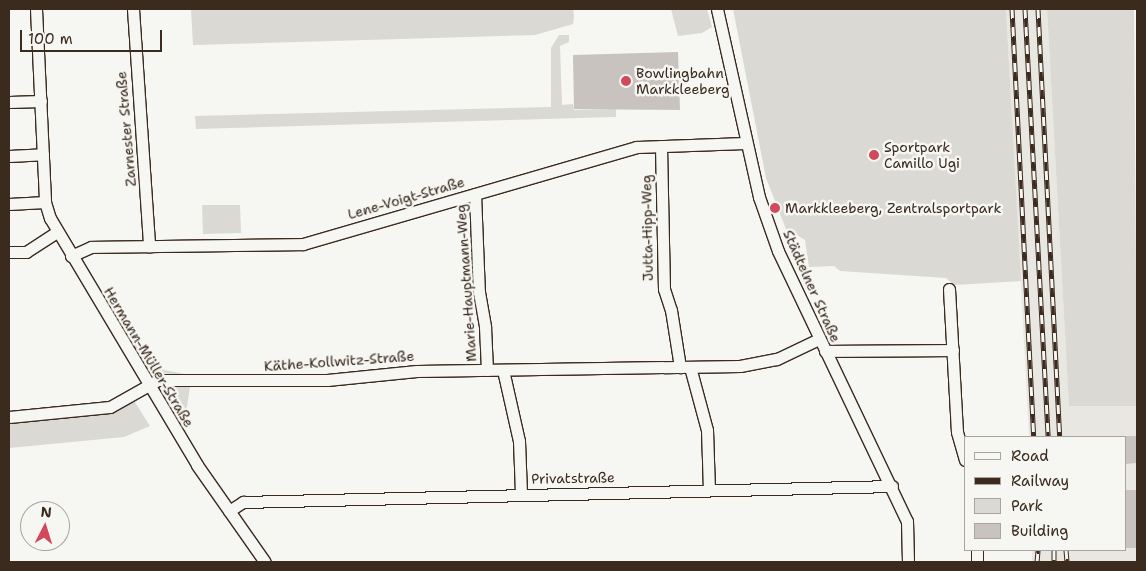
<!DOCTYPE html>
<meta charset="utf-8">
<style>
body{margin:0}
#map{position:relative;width:1146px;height:571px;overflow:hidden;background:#f6f6f2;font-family:"Shantell Sans",sans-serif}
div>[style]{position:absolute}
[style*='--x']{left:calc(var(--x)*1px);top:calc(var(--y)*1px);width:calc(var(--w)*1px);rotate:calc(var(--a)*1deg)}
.built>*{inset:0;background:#e8e7e2}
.green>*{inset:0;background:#dad9d3}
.building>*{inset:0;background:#c8c3be}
.roads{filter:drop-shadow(1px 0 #3b2a1e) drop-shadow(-1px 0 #3b2a1e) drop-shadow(0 1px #3b2a1e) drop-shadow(0 -1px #3b2a1e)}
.minor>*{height:11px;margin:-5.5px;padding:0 5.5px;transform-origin:5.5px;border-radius:5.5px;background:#f6f6f2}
.rail>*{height:5px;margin-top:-2.5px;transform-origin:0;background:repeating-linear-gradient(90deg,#f6f6f2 0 9px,#3b2a1e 0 18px);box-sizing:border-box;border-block:1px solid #3b2a1e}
.dots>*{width:14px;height:14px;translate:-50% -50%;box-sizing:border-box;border:2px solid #f6f6f2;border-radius:50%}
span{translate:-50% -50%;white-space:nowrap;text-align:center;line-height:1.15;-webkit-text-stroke:5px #f6f6f2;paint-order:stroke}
.poi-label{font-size:14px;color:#3b2a1e}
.left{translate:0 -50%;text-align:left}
.street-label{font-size:14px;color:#3b2a1e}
.frame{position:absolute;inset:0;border:10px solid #3b2a1e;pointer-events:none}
.legend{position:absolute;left:964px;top:436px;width:162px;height:115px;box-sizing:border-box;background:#f6f6f2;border:1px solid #aba49d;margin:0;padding:6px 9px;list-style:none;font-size:15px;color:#3b2a1e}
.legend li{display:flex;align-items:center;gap:10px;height:25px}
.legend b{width:25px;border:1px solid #aba49d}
.north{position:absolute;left:20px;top:501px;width:50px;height:50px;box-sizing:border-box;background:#f6f6f2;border:1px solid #aba49d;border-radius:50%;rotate:5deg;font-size:14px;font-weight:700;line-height:20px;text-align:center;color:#3b2a1e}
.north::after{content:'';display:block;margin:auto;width:18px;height:22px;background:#d1495b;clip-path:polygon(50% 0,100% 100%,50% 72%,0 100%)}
.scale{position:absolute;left:20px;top:30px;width:142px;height:22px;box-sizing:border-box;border:2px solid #3b2a1e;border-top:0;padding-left:6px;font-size:15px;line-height:18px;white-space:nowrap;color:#3b2a1e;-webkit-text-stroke:4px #f6f6f2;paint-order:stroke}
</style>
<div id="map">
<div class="built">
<i style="clip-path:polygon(1006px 9px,1047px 9px,1069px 406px,1137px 406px,1137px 562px,1032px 562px,1032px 550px,1125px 550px,1125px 437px,1029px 437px)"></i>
</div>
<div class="green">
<i style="clip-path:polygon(191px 9px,573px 9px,574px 16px,573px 24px,535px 35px,193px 45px)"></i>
<i style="clip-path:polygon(671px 9px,707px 9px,712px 27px,702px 33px,678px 36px)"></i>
<i style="clip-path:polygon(733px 9px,1006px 9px,1021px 281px,954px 285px,946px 278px,840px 271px,834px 266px,809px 267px,805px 240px,786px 229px,766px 178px)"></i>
<i style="clip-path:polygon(1047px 9px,1134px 9px,1137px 406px,1069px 406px)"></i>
<i style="clip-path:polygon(559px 35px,569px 35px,569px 42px,560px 46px,562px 105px,573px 104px,574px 110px,616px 109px,616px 117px,196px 129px,195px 116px,551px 107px,551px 48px)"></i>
<i style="clip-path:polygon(202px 205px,240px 205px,241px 233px,203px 234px)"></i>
<i style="clip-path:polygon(106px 303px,116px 303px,150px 367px,194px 376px,149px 372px)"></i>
<i style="clip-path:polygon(168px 385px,190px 387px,183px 432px,162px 397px)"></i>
<i style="clip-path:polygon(133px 399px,150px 426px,124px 437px,9px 448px,9px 421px)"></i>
</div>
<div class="building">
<i style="clip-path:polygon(678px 52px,680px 110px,574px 109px,573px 55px)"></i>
<i style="clip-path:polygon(1125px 436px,1137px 436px,1137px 463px,1125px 464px)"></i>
<i style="clip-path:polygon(1125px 490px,1137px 490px,1137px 548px,1125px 548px)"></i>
</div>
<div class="roads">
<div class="minor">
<i style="--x:36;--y:9;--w:193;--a:87.3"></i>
<i style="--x:45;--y:202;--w:17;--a:73"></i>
<i style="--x:50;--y:218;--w:287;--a:59.2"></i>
<i style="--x:197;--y:465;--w:118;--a:55"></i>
<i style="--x:133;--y:9;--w:238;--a:86.1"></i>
<i style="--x:717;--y:9;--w:193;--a:77.4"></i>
<i style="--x:759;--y:197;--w:57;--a:70.6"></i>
<i style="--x:778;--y:251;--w:299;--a:64.5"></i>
<i style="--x:907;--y:521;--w:41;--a:88.6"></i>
<i style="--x:9;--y:102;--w:32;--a:-2"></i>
<i style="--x:661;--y:146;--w:143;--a:88.8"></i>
<i style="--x:664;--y:289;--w:22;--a:72"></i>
<i style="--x:671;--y:310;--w:58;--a:81"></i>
<i style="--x:9;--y:156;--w:34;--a:-3"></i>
<i style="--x:475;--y:194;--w:98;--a:87.7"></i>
<i style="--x:479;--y:292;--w:36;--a:80"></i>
<i style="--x:485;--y:327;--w:43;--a:87.3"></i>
<i style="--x:9;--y:204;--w:36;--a:-3"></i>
<i style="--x:9;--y:252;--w:17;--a:0"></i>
<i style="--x:26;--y:252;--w:37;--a:-33"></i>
<i style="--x:71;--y:256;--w:22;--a:-24"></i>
<i style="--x:91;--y:247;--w:212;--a:-0.8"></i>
<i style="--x:303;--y:244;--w:347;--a:-16.2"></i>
<i style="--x:636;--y:147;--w:110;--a:-2.1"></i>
<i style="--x:949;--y:289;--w:143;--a:86.8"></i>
<i style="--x:957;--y:432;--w:29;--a:74"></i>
<i style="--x:825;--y:351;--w:128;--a:-0.4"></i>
<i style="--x:690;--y:367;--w:65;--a:74.9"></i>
<i style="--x:707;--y:430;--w:59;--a:88.1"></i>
<i style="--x:503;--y:370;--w:73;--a:77.3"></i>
<i style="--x:519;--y:441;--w:53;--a:87.8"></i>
<i style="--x:9;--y:417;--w:101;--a:-5.7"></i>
<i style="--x:110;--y:407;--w:55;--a:-29.4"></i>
<i style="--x:158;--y:380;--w:169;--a:0"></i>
<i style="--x:327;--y:380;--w:90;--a:-5.7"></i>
<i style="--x:417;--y:371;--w:323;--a:-0.9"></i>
<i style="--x:740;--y:366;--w:38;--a:-11"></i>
<i style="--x:777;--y:359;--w:47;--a:-25.5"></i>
<i style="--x:229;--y:511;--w:17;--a:-33"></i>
<i style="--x:243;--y:502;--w:649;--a:-1.41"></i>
<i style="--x:977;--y:562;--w:12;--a:-90"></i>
</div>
</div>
<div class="rail">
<i style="--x:1012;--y:9;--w:429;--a:87.1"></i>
<i style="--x:1025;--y:9;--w:429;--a:86.9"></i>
<i style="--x:1038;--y:9;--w:429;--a:87.1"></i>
<i style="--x:1054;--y:550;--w:12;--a:90"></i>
<i style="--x:1066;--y:550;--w:12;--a:85"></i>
<i style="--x:1037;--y:562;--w:12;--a:-85"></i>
</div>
<div class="dots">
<i style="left:626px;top:81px;background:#d1495b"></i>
<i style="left:874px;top:155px;background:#d1495b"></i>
<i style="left:775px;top:208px;background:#d1495b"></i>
</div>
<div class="poi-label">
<span class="left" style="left:636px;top:81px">Bowlingbahn<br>Markkleeberg</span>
<span class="left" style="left:884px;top:155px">Sportpark<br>Camillo Ugi</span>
<span class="left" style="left:785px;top:208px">Markkleeberg, Zentralsportpark</span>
</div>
<div class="street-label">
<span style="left:126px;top:129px;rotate:-95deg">Zarnester Straße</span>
<span style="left:406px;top:198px;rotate:-16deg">Lene-Voigt-Straße</span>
<span style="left:647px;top:228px;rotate:-91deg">Jutta-Hipp-Weg</span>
<span style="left:466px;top:283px;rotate:-94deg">Marie-Hauptmann-Weg</span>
<span style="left:812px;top:286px;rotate:66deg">Städtelner Straße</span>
<span style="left:149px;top:357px;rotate:59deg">Hermann-Müller-Straße</span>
<span style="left:339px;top:361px;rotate:-4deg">Käthe-Kollwitz-Straße</span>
<span style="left:573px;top:478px;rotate:-1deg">Privatstraße</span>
</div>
<div class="frame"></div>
<ul class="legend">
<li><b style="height:6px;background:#f6f6f2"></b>Road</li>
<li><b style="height:6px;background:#3b2a1e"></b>Railway</li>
<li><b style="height:14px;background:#dad9d3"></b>Park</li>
<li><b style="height:14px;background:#c8c3be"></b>Building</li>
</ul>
<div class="north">N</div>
<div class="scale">100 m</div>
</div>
